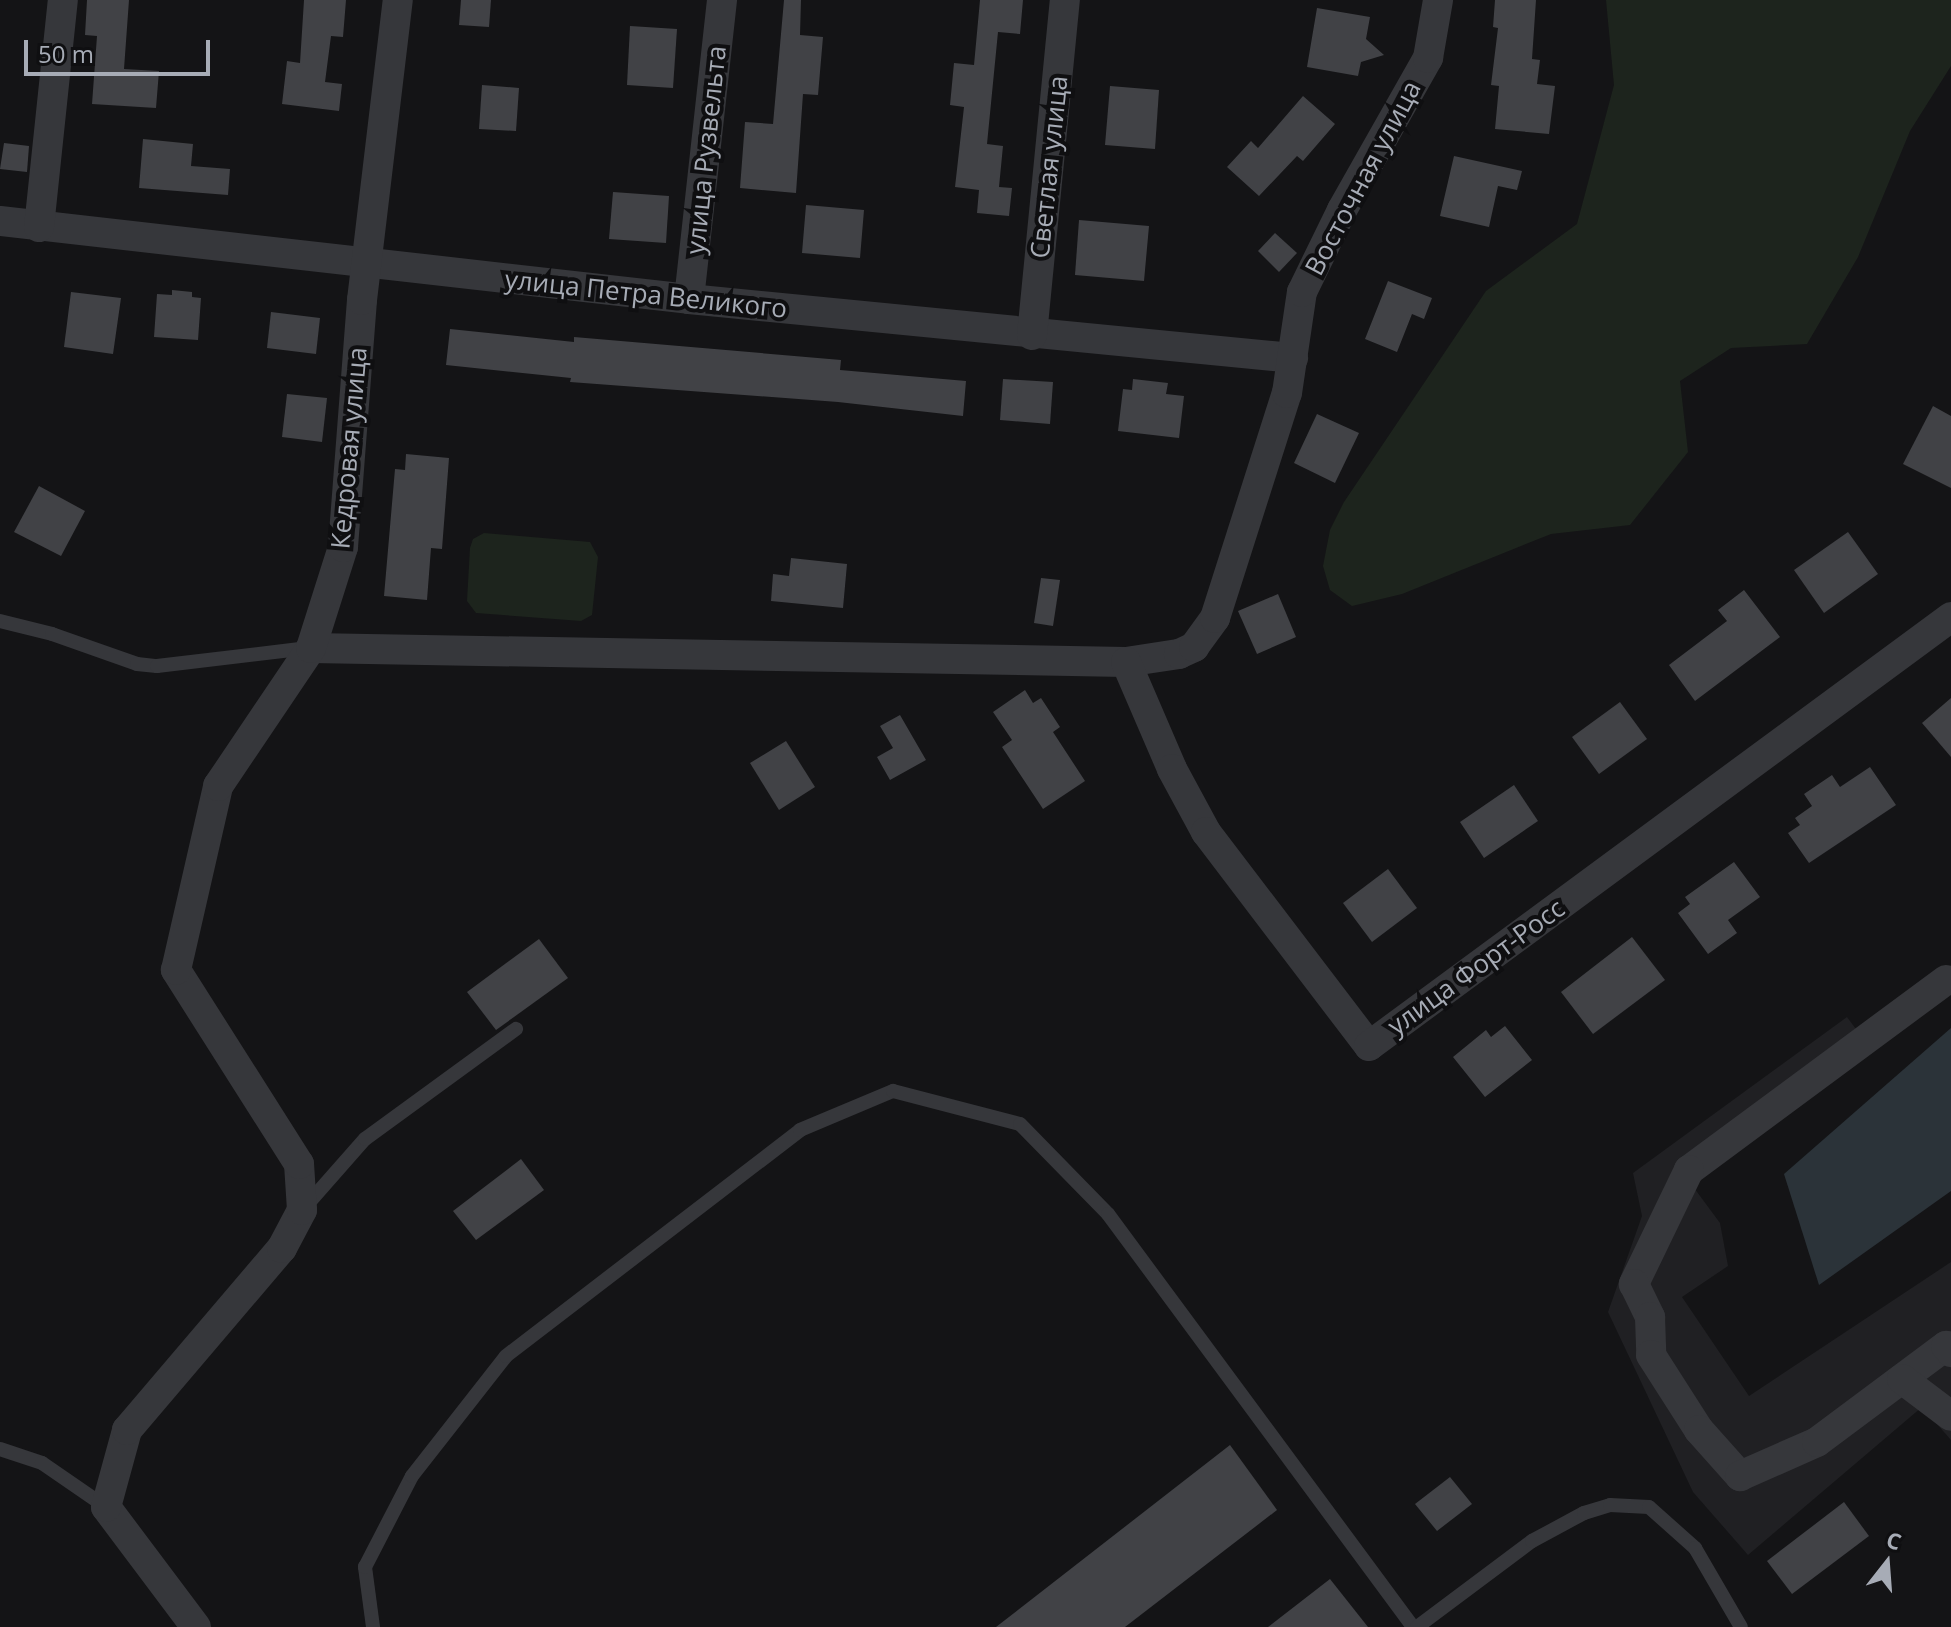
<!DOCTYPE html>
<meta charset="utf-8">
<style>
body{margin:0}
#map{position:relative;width:1951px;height:1627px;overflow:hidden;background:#141416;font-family:"Open Sans",sans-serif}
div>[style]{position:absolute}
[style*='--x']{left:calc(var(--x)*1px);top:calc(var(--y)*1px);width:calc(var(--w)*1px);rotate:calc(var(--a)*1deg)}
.built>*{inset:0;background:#202023}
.green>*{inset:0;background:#1d241d}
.water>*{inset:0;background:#2b3339}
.building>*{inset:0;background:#414246}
.service>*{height:14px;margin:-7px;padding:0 7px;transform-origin:7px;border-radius:7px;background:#36373b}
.minor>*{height:30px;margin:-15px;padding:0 15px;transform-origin:15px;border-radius:15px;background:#36373b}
span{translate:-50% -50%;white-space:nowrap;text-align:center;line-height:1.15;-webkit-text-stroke:8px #0f0f11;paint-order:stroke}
.street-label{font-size:26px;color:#a7acb6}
.north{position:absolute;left:1847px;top:1523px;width:80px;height:80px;-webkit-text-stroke:6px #0f0f11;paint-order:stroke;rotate:17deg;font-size:22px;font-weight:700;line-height:32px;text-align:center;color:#a7acb6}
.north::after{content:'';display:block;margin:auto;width:28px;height:36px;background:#a7acb6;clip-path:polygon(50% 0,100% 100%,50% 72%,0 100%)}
.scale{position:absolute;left:24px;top:40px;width:186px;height:36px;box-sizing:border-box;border:4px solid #a7acb6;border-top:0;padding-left:10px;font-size:24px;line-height:28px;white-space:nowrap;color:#a7acb6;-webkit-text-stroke:6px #0f0f11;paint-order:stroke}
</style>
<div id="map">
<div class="built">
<i style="clip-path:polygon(1847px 1017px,1867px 1044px,1686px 1177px,1720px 1223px,1728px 1266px,1682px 1297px,1749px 1396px,1951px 1262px,1951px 1440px,1922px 1407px,1748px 1555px,1693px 1492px,1608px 1312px,1642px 1216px,1633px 1173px)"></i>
</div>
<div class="green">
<i style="clip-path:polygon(1606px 0,1951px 0,1951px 66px,1910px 131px,1858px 257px,1807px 344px,1731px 348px,1680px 381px,1688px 452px,1630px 525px,1551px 534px,1402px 594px,1352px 606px,1330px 590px,1323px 566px,1330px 530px,1344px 502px,1486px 291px,1577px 224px,1614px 85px)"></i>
<i style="clip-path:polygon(484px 533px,590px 542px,598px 557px,592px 615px,581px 621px,476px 613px,467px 601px,470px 548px,473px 539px)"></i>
</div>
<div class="water">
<i style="clip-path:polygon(1951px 1028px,1951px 1191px,1819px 1285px,1784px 1174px)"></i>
</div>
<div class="building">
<i style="clip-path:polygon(87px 0,129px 0,124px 69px,159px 71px,156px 108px,92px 104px,97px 36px,85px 35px)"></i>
<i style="clip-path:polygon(304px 0,346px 0,343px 37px,331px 36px,325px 82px,342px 84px,339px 111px,282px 104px,287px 61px,300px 63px)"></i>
<i style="clip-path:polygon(461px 0,491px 0,489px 27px,459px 25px)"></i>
<i style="clip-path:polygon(784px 0,801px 0,800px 35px,823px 37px,818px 95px,803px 94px,796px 193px,740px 188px,745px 122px,773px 124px)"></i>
<i style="clip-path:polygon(980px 0,1023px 0,1020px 34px,998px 32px,987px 144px,1003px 146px,999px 187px,1012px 188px,1009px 216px,977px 213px,979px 190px,955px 187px,964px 107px,950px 105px,954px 63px,974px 65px)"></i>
<i style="clip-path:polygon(1495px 0,1536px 0,1532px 59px,1540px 60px,1537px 84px,1555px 86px,1549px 134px,1495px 129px,1499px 86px,1491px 85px,1498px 28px,1493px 27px)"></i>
<i style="clip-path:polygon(1317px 8px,1370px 17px,1366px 39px,1384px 55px,1361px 62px,1358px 76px,1307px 67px)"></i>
<i style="clip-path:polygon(630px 26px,677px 29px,673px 88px,627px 85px)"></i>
<i style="clip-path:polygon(482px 85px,519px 88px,516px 131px,479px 129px)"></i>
<i style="clip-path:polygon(1110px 86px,1159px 90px,1155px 149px,1105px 145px)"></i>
<i style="clip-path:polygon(1303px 96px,1335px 124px,1303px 161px,1297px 156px,1259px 196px,1227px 167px,1251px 141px,1258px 148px)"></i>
<i style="clip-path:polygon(143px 139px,193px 144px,191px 166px,230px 169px,228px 195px,139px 188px)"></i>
<i style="clip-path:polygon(4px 143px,29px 146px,27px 172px,0 169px)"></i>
<i style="clip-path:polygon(1454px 156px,1522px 171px,1517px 190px,1498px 186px,1489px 227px,1440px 216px)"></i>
<i style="clip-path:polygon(613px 192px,669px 196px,666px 243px,609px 239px)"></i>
<i style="clip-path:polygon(806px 205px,864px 210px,860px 258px,802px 253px)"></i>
<i style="clip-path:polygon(1079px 220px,1149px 226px,1144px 281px,1075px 275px)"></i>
<i style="clip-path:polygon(1275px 233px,1297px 253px,1279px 272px,1258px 251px)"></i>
<i style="clip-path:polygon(1388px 281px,1432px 298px,1424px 319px,1412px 314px,1397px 352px,1365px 339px)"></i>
<i style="clip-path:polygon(172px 290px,192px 292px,192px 297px,201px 298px,198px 340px,154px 337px,157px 294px,172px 295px)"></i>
<i style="clip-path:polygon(71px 292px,121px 298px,113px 354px,64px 347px)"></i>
<i style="clip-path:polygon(271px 312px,320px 318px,316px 354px,267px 348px)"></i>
<i style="clip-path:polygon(450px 329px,574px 342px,574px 337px,841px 360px,840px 370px,966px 381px,963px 416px,838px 402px,570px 382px,571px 378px,446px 365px)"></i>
<i style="clip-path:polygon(1003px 379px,1053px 382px,1050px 424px,1000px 420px)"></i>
<i style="clip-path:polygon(1133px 379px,1168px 383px,1166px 394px,1184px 396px,1179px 438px,1118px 431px,1123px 389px,1132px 390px)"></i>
<i style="clip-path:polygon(287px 394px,327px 398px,322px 442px,282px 437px)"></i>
<i style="clip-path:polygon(1933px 406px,1951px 416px,1951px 488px,1903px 464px)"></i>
<i style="clip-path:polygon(1317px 414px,1359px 433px,1335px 483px,1294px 463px)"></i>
<i style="clip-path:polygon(406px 454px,449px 458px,442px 549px,431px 548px,427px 600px,384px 596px,395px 469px,405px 470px)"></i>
<i style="clip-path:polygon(39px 486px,85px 511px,61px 556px,14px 532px)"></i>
<i style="clip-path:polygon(1848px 532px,1878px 574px,1824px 613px,1794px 570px)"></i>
<i style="clip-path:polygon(791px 558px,847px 564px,843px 608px,771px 601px,773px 574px,789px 576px)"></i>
<i style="clip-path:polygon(1041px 578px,1060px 580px,1053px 626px,1034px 623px)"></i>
<i style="clip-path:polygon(1744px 590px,1780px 637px,1695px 701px,1669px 665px,1727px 621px,1718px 610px)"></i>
<i style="clip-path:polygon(1278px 594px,1296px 637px,1257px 654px,1238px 611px)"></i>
<i style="clip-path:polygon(1025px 690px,1033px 703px,1041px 698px,1060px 727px,1053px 732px,1085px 781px,1043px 809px,1002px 747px,1012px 740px,993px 712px)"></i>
<i style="clip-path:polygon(1951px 698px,1951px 757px,1922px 723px)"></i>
<i style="clip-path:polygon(1620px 702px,1647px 739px,1599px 774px,1572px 737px)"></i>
<i style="clip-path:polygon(900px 715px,926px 760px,890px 780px,877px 757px,893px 748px,880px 726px)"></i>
<i style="clip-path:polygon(786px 741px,815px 787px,779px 810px,750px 763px)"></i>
<i style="clip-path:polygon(1870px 767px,1896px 805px,1809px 863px,1788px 833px,1800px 825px,1795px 818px,1812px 806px,1804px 794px,1832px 775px,1840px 787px)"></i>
<i style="clip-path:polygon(1514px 785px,1538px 821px,1484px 858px,1460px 822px)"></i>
<i style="clip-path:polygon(1734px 862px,1760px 897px,1728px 920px,1737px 933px,1708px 954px,1678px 913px,1690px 904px,1685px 897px)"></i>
<i style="clip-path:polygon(1388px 869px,1417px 908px,1372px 942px,1343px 903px)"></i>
<i style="clip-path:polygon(1632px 937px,1665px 980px,1593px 1034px,1561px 992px)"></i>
<i style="clip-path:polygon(539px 939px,568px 978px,496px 1030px,467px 992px)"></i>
<i style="clip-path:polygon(1505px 1026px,1532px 1060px,1485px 1097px,1453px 1057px,1486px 1030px,1491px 1037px)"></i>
<i style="clip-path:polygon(521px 1159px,544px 1190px,476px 1240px,453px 1211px)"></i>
<i style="clip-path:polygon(1230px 1445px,1277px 1510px,1125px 1627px,996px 1627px)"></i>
<i style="clip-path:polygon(1450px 1477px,1472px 1504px,1437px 1531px,1415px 1504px)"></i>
<i style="clip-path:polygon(1844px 1502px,1869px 1536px,1792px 1594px,1767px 1561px)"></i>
<i style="clip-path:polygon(1330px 1579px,1368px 1627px,1268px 1627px)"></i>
</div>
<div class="service">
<i style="--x:0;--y:621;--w:54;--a:14"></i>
<i style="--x:52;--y:634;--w:90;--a:19.4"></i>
<i style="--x:137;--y:664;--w:20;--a:6"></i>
<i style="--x:157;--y:666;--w:152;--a:-6.8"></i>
<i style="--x:305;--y:1207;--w:91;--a:-48.6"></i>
<i style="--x:365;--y:1139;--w:187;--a:-36.1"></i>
<i style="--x:0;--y:1449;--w:44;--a:18.4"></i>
<i style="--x:42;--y:1463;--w:78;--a:34.5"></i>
<i style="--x:373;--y:1627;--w:61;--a:-97.6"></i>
<i style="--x:365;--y:1567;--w:102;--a:-62.7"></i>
<i style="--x:412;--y:1476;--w:152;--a:-51.9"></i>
<i style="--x:506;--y:1356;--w:371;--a:-37.5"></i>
<i style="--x:800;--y:1130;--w:101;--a:-22.8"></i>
<i style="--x:893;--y:1091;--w:131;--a:14.6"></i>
<i style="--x:1020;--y:1124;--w:126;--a:45.6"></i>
<i style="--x:1108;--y:1214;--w:513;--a:53.55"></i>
<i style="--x:1417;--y:1627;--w:144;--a:-36.8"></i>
<i style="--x:1532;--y:1541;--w:59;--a:-28.3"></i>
<i style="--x:1584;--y:1513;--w:27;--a:-17"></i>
<i style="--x:1610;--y:1505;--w:39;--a:3"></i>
<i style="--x:1649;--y:1507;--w:62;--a:41.7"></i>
<i style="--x:1695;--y:1548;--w:91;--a:59.8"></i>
</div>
<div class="minor">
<i style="--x:0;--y:221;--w:693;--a:6.46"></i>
<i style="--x:689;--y:299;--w:607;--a:5.58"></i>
<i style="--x:39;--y:227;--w:228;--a:-84"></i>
<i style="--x:689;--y:299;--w:301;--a:-83.7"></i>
<i style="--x:1032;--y:335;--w:337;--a:-84.4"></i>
<i style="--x:311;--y:648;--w:815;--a:0.98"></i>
<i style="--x:1126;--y:662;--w:54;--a:-8.6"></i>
<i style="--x:1179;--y:654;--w:17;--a:-25"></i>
<i style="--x:1194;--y:647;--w:36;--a:-54"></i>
<i style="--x:1215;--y:618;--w:236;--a:-72.3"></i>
<i style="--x:1287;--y:393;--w:102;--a:-81.6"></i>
<i style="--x:1302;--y:292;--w:91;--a:-64"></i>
<i style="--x:1342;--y:210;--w:175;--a:-60.5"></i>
<i style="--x:1428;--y:58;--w:59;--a:-80.2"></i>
<i style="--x:1126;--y:662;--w:116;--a:66.7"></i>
<i style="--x:1172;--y:769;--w:72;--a:61.6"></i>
<i style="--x:1206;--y:832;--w:269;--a:52.7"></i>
<i style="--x:1369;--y:1046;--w:723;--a:-36.39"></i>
<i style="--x:1946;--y:980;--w:320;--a:143.5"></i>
<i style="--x:1689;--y:1170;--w:127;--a:115.8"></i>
<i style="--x:1634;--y:1284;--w:37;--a:64"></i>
<i style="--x:1650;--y:1317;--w:38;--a:88"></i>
<i style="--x:1651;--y:1355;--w:89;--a:57.4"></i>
<i style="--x:1699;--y:1430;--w:62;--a:48.3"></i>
<i style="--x:1740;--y:1476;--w:84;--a:-23.8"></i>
<i style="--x:1817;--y:1442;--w:161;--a:-36.7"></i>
<i style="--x:1946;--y:1346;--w:8;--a:50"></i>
<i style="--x:1902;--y:1379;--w:61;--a:37.1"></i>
<i style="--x:196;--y:1627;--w:150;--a:-126.9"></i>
<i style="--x:106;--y:1507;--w:80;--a:-74.7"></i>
<i style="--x:127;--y:1430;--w:239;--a:-49.6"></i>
<i style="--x:282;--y:1248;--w:43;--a:-62.2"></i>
<i style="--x:302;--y:1210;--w:46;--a:-93.7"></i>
<i style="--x:299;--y:1164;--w:230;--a:-122.4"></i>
<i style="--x:176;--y:970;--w:189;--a:-77.1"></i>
<i style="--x:218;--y:786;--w:166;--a:-56"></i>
<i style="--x:311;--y:648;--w:106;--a:-72.4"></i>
<i style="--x:343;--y:547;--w:248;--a:-85.6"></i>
<i style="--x:362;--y:300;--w:302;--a:-83.2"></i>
</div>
<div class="street-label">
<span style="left:706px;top:150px;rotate:-84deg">улица Рузвельта</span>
<span style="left:1049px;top:167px;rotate:-84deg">Светлая улица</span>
<span style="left:1363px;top:178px;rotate:-62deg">Восточная улица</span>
<span style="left:646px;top:294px;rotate:6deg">улица Петра Великого</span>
<span style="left:349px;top:448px;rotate:-85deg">Кедровая улица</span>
<span style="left:1476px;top:967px;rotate:-36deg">улица Форт-Росс</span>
</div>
<div class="north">С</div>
<div class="scale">50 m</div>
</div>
